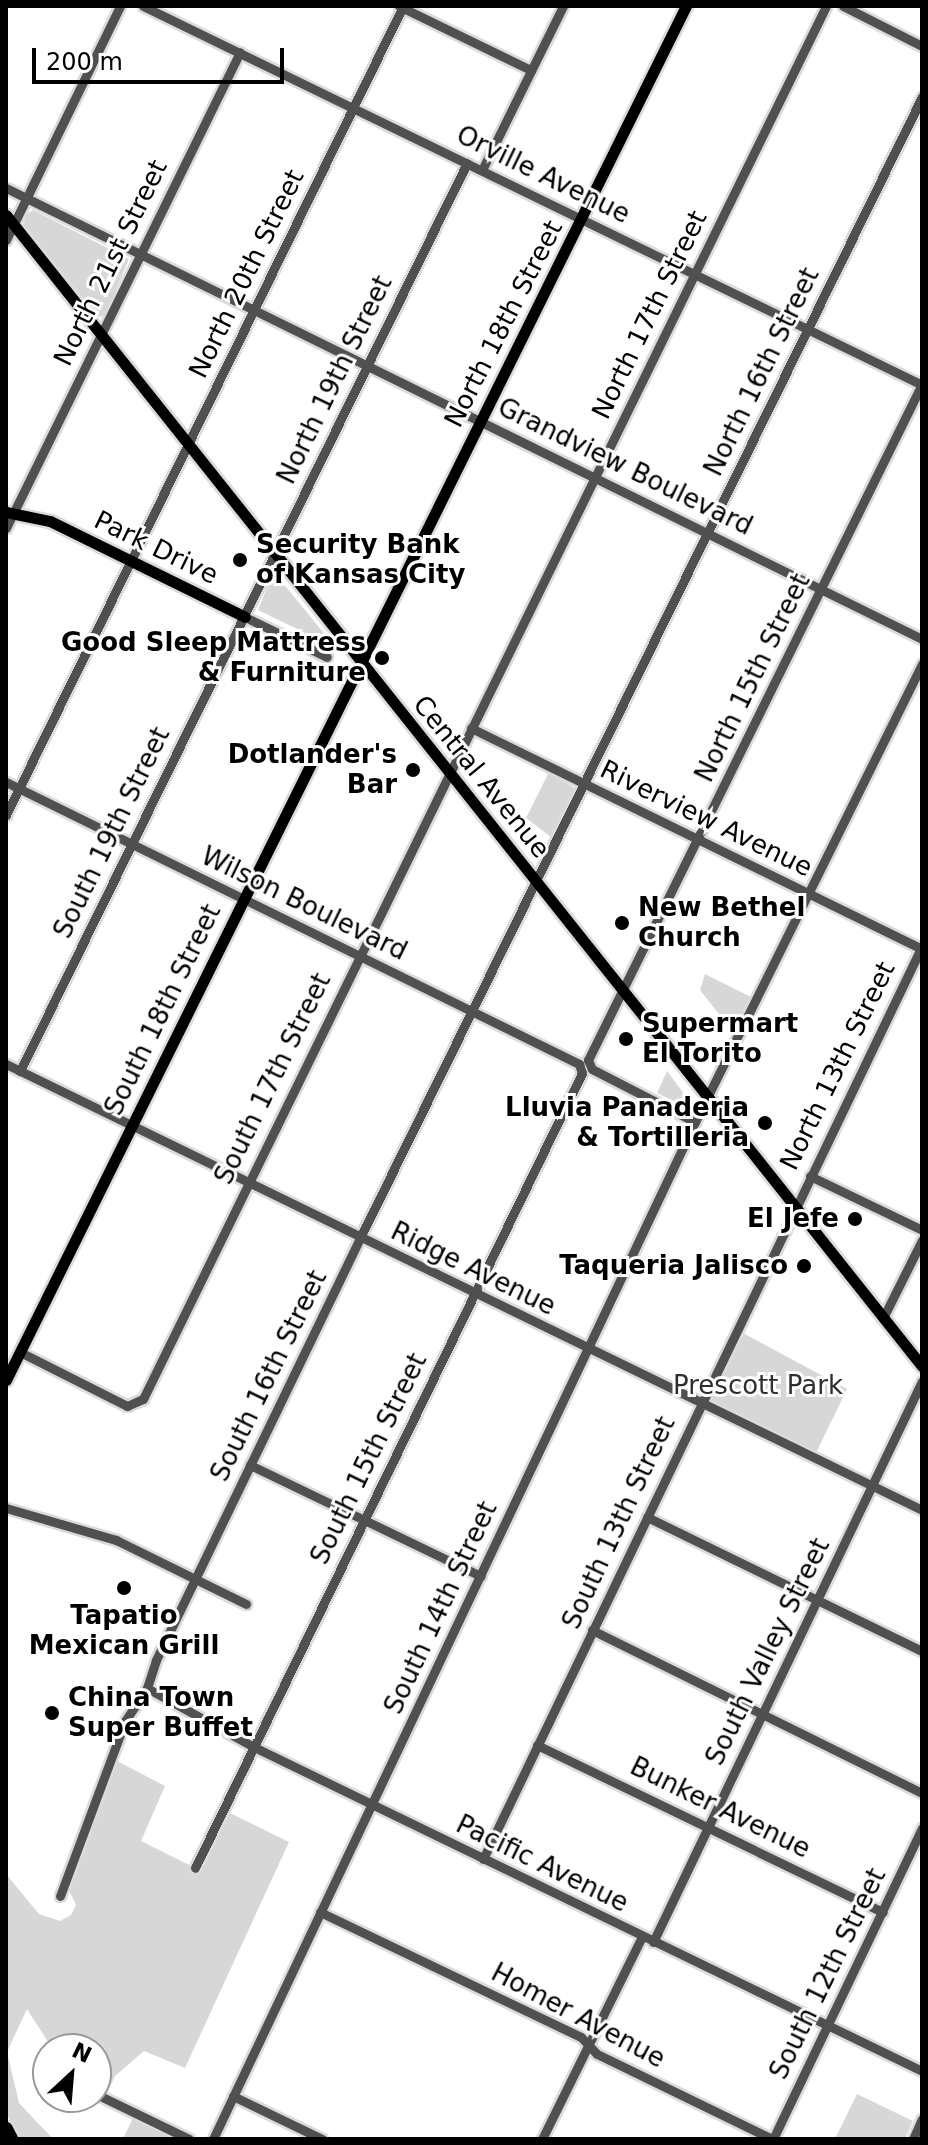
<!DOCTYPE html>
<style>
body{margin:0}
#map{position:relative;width:928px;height:2145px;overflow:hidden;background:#fff;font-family:"DejaVu Sans",sans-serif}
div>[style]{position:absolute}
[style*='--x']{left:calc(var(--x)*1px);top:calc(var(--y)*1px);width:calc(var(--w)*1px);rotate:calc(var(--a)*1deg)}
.green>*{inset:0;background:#d7d7d7}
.roads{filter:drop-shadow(2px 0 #dbdbdb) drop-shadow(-2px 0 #dbdbdb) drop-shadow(0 2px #dbdbdb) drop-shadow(0 -2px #dbdbdb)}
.minor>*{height:9px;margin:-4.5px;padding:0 4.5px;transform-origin:4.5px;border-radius:4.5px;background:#505050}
.major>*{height:11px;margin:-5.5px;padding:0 5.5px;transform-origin:5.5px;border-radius:5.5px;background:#000}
.highway>*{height:14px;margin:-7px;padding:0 7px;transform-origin:7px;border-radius:7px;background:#000}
.dots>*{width:22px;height:22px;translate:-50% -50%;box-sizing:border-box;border:4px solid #fff;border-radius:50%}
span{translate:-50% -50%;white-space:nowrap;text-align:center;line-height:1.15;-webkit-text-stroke:6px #fff;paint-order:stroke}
.street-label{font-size:26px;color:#000}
.poi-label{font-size:26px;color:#000;font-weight:700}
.left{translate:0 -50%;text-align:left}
.right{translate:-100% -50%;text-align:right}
.park-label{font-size:26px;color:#2e2e2e}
.frame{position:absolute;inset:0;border:8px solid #000;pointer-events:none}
.north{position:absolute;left:32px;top:2033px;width:80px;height:80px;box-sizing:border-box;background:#fff;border:2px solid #999;border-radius:50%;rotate:26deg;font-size:22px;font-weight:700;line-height:32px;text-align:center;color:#000}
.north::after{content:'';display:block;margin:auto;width:28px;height:36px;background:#000;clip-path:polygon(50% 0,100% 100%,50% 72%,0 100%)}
.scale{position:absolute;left:32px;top:48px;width:252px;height:36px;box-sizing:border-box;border:4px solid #000;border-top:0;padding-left:10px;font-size:24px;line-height:28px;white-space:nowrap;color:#000;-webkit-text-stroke:6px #fff;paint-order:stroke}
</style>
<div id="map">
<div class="green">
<i style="clip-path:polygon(33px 210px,129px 259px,105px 316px,98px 317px,24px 225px,25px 215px)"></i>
<i style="clip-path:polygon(278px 577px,327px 637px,326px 643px,258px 610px,270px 580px)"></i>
<i style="clip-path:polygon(549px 772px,576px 789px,552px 838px,526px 818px)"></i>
<i style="clip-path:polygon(705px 974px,751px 997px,733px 1032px,700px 990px)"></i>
<i style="clip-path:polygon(667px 1071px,688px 1099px,686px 1107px,657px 1093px)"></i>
<i style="clip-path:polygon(741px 1332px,847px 1389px,815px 1455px,707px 1401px)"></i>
<i style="clip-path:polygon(117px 1761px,165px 1786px,141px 1841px,201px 1871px,230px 1813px,289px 1842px,185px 2068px,144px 2051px,115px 2076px,106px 2095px,96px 2089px,96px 2049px,68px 2049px,64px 2043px,52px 2048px,27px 2009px,7px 2052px,19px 2103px,53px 2139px,18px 2139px,6px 2112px,6px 1874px,39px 1914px,60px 1921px,71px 1915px,76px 1905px,68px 1888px)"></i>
<i style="clip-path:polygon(857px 2094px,913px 2121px,905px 2139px,835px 2139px)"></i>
<i style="clip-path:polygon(134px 2116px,179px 2139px,123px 2139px)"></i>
</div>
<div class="roads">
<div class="minor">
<i style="--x:143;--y:6;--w:866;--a:25.94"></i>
<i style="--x:399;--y:6;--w:147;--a:25.9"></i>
<i style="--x:843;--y:6;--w:89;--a:26.9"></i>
<i style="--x:482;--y:170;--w:183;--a:-63.7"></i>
<i style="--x:6;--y:188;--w:1021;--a:26.21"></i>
<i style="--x:6;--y:240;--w:260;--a:-64"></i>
<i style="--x:6;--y:528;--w:530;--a:-63.82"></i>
<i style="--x:245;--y:617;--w:91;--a:26"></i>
<i style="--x:471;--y:728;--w:502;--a:26.11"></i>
<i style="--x:6;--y:782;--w:639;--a:26.2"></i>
<i style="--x:579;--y:1064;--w:9;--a:72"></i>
<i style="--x:582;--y:1073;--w:884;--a:115.96"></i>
<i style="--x:6;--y:815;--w:901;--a:-63.86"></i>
<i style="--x:6;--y:1064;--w:1019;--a:25.96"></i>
<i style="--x:20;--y:1071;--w:1012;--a:-63.79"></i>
<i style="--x:695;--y:1122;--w:116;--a:-152.8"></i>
<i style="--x:592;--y:1069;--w:10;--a:-114"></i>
<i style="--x:588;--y:1060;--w:754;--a:-63.71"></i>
<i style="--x:810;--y:1176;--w:124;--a:25.7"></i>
<i style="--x:884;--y:1316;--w:85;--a:-63.4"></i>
<i style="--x:20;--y:1352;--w:120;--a:26.8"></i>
<i style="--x:127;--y:1406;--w:17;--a:-24"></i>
<i style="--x:143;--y:1399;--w:1551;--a:-63.88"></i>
<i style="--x:250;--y:1465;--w:256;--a:25.7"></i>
<i style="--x:6;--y:1508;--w:115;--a:16.2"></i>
<i style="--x:116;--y:1540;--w:145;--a:26.2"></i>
<i style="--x:647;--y:1517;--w:306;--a:26"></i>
<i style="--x:592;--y:1630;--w:368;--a:26.3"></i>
<i style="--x:147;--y:1688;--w:122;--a:28.9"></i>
<i style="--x:254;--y:1747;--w:742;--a:25.87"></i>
<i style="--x:537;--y:1745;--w:384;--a:25.8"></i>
<i style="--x:483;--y:1859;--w:1013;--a:-64.32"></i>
<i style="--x:60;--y:1896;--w:187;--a:-69.6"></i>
<i style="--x:125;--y:1721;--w:40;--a:-56"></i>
<i style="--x:147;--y:1688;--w:29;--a:-72"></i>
<i style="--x:156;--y:1660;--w:469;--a:-64.2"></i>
<i style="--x:360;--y:1238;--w:1272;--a:-63.78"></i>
<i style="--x:320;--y:1912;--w:289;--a:25.6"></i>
<i style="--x:581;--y:2037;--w:23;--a:47"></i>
<i style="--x:597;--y:2054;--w:195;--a:25.9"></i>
<i style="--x:653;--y:1942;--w:622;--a:-64.38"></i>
<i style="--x:96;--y:2094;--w:103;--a:25.8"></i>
<i style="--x:233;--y:2096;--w:99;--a:25.8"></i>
<i style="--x:213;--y:2139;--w:1125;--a:-64.64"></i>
<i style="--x:695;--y:1122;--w:511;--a:-63.64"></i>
<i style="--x:542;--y:2139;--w:225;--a:-63.7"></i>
<i style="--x:773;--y:2139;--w:345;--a:-64.4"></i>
<i style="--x:913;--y:2139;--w:22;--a:-66"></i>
</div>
<div class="major">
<i style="--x:6;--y:215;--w:1471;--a:51.49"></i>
<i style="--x:6;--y:512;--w:45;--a:11.6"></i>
<i style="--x:50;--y:521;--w:217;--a:26.2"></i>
<i style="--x:6;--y:1380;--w:1533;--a:-63.67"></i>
</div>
<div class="highway">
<i style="--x:6;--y:2129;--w:11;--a:63"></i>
</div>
</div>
<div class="dots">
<i style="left:240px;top:560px;background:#000"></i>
<i style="left:382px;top:658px;background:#000"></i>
<i style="left:413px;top:770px;background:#000"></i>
<i style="left:622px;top:923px;background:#000"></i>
<i style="left:626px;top:1039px;background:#000"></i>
<i style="left:765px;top:1123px;background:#000"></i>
<i style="left:855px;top:1219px;background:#000"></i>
<i style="left:804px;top:1266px;background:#000"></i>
<i style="left:124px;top:1588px;background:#000"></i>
<i style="left:52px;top:1713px;background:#000"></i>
</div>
<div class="street-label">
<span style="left:543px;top:175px;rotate:26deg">Orville Avenue</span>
<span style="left:111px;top:263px;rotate:-64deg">North 21st Street</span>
<span style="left:247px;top:274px;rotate:-64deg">North 20th Street</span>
<span style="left:650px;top:315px;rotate:-64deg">North 17th Street</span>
<span style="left:504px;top:324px;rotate:-63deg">North 18th Street</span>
<span style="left:762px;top:372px;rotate:-64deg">North 16th Street</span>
<span style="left:335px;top:380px;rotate:-64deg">North 19th Street</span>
<span style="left:625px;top:467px;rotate:26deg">Grandview Boulevard</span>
<span style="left:156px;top:548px;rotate:26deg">Park Drive</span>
<span style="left:753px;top:678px;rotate:-64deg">North 15th Street</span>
<span style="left:481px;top:777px;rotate:51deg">Central Avenue</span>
<span style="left:706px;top:819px;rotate:26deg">Riverview Avenue</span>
<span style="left:112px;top:833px;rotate:-64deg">South 19th Street</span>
<span style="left:304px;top:904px;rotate:26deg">Wilson Boulevard</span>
<span style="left:163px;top:1010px;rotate:-64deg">South 18th Street</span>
<span style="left:838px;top:1066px;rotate:-64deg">North 13th Street</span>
<span style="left:273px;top:1079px;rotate:-64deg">South 17th Street</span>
<span style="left:473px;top:1269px;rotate:26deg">Ridge Avenue</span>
<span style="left:269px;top:1376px;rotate:-64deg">South 16th Street</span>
<span style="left:369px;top:1459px;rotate:-64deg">South 15th Street</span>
<span style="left:619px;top:1523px;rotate:-65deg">South 13th Street</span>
<span style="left:441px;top:1608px;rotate:-65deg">South 14th Street</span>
<span style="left:768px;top:1652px;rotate:-64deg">South Valley Street</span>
<span style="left:720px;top:1808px;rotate:26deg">Bunker Avenue</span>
<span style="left:542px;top:1864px;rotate:26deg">Pacific Avenue</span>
<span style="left:828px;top:1974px;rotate:-64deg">South 12th Street</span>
<span style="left:578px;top:2016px;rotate:28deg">Homer Avenue</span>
</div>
<div class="poi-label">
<span class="left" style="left:256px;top:560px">Security Bank<br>of Kansas City</span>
<span class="right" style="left:366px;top:658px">Good Sleep Mattress<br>&amp; Furniture</span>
<span class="right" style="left:397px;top:770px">Dotlander's<br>Bar</span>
<span class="left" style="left:638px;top:923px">New Bethel<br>Church</span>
<span class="left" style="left:642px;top:1039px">Supermart<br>El Torito</span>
<span class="right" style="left:749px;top:1123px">Lluvia Panaderia<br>&amp; Tortilleria</span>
<span class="right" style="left:839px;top:1219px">El Jefe</span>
<span class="right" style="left:788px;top:1266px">Taqueria Jalisco</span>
<span style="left:124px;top:1631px">Tapatio<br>Mexican Grill</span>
<span class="left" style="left:68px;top:1713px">China Town<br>Super Buffet</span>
</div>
<div class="park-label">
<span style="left:758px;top:1386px">Prescott Park</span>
</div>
<div class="frame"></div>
<div class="north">N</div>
<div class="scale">200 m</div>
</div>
